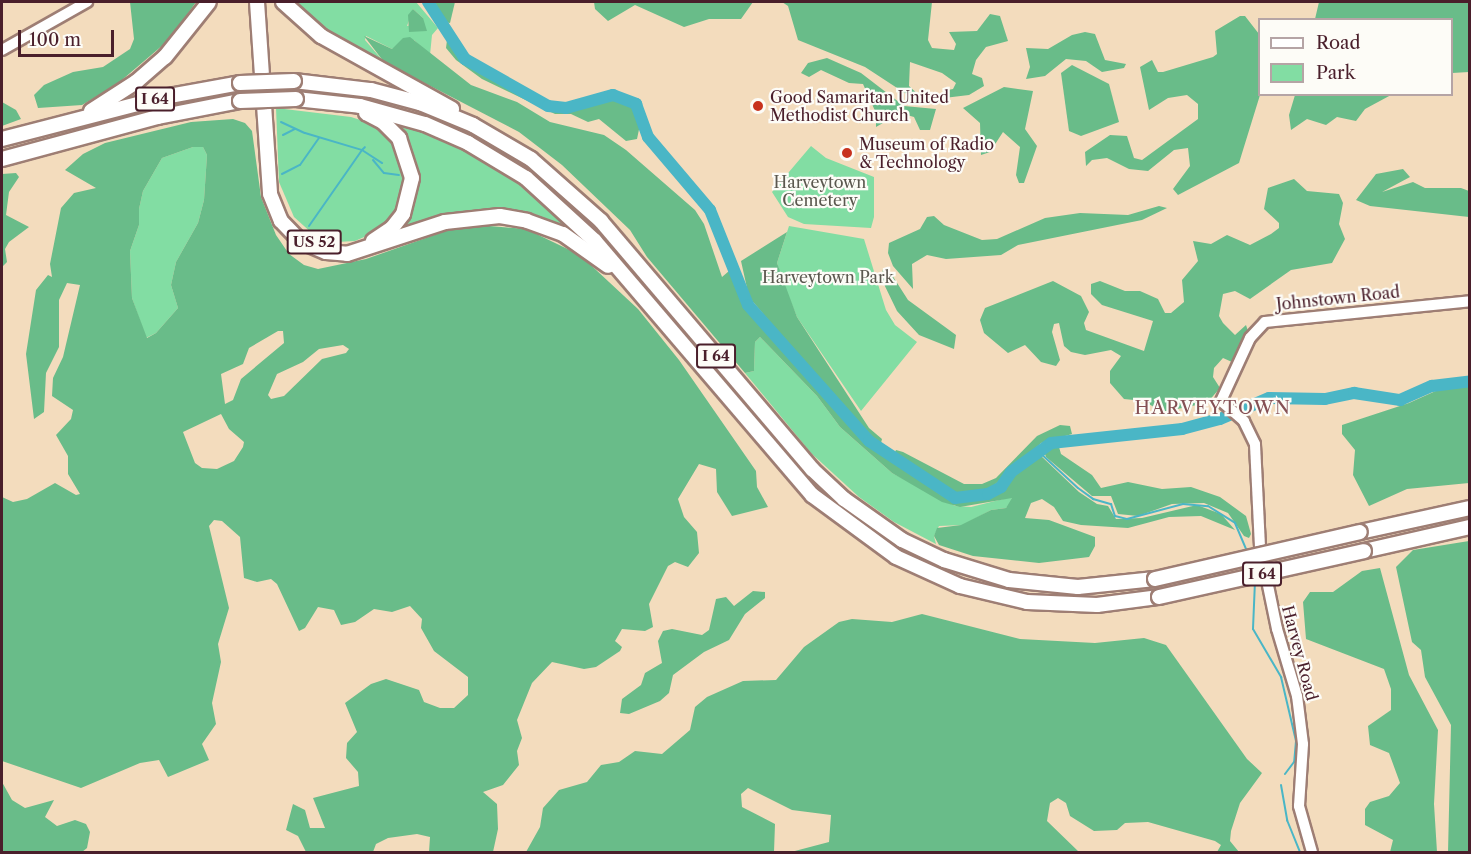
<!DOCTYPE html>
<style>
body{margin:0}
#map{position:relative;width:1471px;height:854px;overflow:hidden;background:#f3dcbd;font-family:"Libre Caslon Text",serif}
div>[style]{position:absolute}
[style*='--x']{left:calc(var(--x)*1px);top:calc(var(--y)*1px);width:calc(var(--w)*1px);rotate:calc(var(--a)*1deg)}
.green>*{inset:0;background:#82dda3}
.forest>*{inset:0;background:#69bc89}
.stream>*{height:2px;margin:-1px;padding:0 1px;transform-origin:1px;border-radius:1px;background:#4ab6c6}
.river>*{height:12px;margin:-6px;padding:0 6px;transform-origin:6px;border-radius:6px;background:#4ab6c6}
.roads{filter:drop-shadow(2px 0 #9e7e74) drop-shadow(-2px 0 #9e7e74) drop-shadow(0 2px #9e7e74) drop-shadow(0 -2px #9e7e74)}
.secondary>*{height:10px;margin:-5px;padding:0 5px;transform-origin:5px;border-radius:5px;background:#fff}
.highway>*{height:14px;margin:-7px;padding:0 7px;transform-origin:7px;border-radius:7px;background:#fff}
.bridges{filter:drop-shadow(2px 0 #9e7e74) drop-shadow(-2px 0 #9e7e74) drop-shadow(0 2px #9e7e74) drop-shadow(0 -2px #9e7e74)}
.highway-bridge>*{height:14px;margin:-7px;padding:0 7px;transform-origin:7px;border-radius:7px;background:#fff}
.dots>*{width:16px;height:16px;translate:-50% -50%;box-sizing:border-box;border:3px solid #fdfcf7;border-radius:50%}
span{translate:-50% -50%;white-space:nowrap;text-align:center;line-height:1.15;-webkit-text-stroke:4.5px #fdfcf7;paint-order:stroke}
.shield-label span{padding:2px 4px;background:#fdfcf7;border:2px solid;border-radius:4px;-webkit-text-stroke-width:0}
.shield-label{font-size:15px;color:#4a1f2b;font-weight:700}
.poi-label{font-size:16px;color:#4a1f2b}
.left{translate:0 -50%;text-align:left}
.park-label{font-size:16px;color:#5b584f}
.street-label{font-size:16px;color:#4a1f2b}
.neighbourhood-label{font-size:18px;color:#855054;letter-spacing:1.5px}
.frame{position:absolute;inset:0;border:3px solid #4a1f2b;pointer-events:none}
.legend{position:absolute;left:1258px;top:18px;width:195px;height:78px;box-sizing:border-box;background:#fdfcf7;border:2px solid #b5a4a5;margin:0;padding:8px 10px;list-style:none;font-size:18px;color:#4a1f2b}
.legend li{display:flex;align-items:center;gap:12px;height:30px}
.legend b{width:30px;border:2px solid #b5a4a5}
.scale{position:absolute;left:18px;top:30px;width:96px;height:27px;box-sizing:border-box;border:3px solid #4a1f2b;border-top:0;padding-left:8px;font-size:18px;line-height:21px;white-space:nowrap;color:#4a1f2b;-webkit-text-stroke:4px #fdfcf7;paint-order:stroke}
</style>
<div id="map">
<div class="green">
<i style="clip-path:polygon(evenodd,292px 2px,416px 2px,438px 28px,432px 35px,430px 55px,414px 40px,392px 49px,366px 36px,365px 40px,384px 62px,322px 29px,292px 2px,413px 9px,423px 18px,423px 23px,407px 26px,413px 9px)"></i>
<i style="clip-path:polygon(276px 108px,351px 117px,379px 126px,386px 133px,401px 156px,405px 180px,395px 213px,378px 231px,355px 241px,337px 242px,314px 235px,294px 217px,279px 182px)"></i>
<i style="clip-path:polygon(401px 125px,445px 140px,503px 171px,544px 202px,585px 242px,486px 211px,398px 230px,410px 212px,417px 182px,412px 152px)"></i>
<i style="clip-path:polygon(811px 146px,826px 158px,874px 177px,874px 217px,871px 228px,804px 224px,788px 217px,772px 192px)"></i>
<i style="clip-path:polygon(193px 147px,203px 147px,207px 155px,204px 200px,198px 223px,176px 262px,171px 285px,178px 308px,156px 333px,146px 338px,132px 298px,130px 251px,139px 225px,139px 209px,143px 191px,162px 158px)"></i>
<i style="clip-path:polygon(789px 226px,864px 239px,886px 310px,895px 325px,917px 342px,861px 411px,797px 317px,783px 283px,777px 263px)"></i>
<i style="clip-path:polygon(760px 337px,817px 396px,840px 427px,892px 473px,955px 506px,971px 507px,1007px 498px,1012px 498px,1011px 502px,1006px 508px,991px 510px,963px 525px,939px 526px,934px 536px,936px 544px,894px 522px,859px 497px,811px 453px,745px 373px,754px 371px,755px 342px)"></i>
</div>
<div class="forest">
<i style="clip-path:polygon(130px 2px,196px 2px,170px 39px,116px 85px,82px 105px,38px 108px,34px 95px,44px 85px,73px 72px,103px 67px,130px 49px,134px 39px)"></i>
<i style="clip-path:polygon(435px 2px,455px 2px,450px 23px,444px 22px)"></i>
<i style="clip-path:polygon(594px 2px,753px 2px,741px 19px,709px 19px,684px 27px,635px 5px,608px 21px,595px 9px)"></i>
<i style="clip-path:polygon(782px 2px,932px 2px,928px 40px,932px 48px,954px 50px,956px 44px,949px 32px,977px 31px,990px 14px,1000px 16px,1008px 41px,986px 47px,976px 60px,972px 74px,982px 78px,984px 86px,969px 95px,944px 98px,943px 91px,953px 89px,956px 83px,942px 73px,910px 62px,909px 86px,923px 99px,917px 101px,865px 67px,798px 40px,788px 6px)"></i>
<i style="clip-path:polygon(1319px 2px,1469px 2px,1469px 72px,1452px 73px,1452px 20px,1315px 19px)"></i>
<i style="clip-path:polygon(413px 9px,423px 18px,427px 31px,409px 32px,408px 15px)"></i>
<i style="clip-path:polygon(1240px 16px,1245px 16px,1259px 34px,1260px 95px,1239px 163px,1178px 195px,1173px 189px,1190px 166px,1188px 148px,1174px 150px,1148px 171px,1129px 169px,1107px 158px,1092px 160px,1086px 166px,1085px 152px,1110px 135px,1127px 136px,1134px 158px,1142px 160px,1198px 119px,1198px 104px,1187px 95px,1168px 98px,1149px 110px,1140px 67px,1152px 60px,1158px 72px,1163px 72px,1213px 57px,1217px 54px,1215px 31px)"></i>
<i style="clip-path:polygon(1085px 32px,1095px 34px,1105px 60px,1126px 64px,1124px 68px,1102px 72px,1086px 61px,1066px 59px,1045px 76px,1026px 79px,1030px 67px,1026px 48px,1048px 49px,1072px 35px)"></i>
<i style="clip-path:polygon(364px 36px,392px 49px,403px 38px,410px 37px,471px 85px,517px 102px,550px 122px,604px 135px,626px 150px,695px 210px,704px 224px,722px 277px,729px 271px,750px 312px,845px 421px,879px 453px,941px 495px,962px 501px,993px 495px,1024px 461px,1040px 455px,1079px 492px,1097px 504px,1108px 506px,1116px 519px,1142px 518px,1197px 505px,1221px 514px,1235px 530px,1201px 516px,1169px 517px,1128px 528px,1081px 525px,1063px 521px,1054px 507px,1042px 499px,1031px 503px,1025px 518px,1049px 520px,1095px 537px,1095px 546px,1089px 557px,1039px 563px,973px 556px,939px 545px,934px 536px,937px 528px,961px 525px,991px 510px,1006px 508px,1012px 498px,960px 507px,942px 502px,892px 473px,840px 427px,817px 396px,760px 337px,755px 342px,754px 371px,745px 373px,647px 257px,630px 230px,562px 165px,519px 132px,384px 62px)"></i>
<i style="clip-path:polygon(447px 40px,475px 69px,555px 112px,606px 98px,621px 100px,633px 107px,641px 120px,637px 139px,626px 141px,599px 119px,588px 122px,571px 114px,555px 114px,482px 79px,456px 60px,446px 48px)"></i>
<i style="clip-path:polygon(827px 58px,861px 73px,904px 106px,936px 109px,930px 130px,920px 130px,914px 117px,900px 113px,876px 127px,876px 113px,863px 84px,849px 83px,821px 70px,809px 77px,801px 73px,808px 63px)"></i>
<i style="clip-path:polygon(1072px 65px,1109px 84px,1119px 122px,1081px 136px,1069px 131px,1061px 73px)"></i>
<i style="clip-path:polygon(1004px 87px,1033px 91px,1025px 129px,1037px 146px,1024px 183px,1019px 183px,1016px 175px,1020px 147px,1003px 132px,990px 152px,981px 155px,980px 123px,963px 108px)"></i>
<i style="clip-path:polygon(1295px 95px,1295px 94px,1391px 95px,1365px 109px,1356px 121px,1337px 117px,1326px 125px,1307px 119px,1291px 130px,1289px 115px)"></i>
<i style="clip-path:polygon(2px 102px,16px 110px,21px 119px,2px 126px)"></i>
<i style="clip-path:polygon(evenodd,233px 119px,245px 123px,252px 131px,261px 197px,276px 235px,289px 254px,304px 265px,318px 269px,366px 259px,466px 224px,526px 229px,580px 255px,638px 309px,679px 360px,756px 471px,757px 487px,768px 507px,732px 516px,717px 492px,716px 469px,699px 464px,678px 499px,684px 517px,697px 532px,699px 553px,688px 567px,675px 562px,668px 566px,649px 604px,653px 627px,645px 631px,622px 629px,615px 641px,622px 647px,620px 651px,596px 667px,584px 669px,552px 662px,532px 683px,517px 720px,522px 738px,517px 751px,519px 765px,503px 785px,483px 792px,497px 804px,498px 829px,493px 852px,429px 852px,430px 837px,417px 834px,388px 838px,376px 844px,373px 852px,306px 852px,298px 836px,286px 830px,293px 804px,305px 810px,310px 828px,325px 828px,313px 798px,359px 786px,358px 772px,346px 758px,347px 743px,357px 732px,345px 703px,371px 684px,386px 679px,419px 690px,424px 702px,440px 708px,454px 708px,468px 695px,468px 677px,434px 651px,421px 628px,422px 619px,410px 606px,392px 612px,374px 609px,355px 622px,341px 625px,334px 610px,318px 607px,305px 628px,299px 631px,277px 584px,271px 579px,257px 582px,244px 578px,240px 537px,222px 521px,214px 520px,209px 526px,229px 608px,218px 644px,221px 662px,212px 703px,216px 724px,202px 744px,209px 760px,168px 777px,159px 760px,140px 763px,81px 788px,2px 761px,2px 497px,13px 502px,27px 499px,55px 483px,76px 495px,80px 494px,68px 474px,68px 456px,56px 435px,71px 419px,73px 410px,52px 396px,53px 378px,63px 357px,80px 285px,67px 283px,59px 300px,59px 347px,46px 373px,44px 412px,34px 419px,26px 354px,36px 290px,48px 275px,52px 277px,50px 264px,61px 208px,74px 193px,96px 188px,65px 170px,83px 154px,105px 143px,191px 122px,233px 119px,193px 147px,203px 147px,207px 155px,204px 200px,198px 223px,176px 262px,171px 285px,178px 308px,156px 333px,147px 338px,132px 298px,130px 251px,139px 225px,139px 209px,143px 191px,162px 158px,193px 147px,233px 119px,278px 331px,283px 331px,284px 343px,241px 379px,233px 400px,225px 404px,221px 374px,243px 364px,249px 348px,278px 331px,233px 119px,343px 345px,349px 349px,346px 353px,322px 359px,284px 396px,271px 399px,268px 395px,277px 374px,303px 362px,319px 349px,343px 345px,233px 119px,221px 414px,229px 429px,244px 442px,243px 447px,234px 461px,217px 469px,202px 468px,195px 463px,183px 432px,221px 414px)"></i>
<i style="clip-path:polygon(1403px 169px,1410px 177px,1382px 192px,1413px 182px,1425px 188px,1461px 188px,1469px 191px,1469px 217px,1370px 206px,1356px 200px,1376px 174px)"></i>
<i style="clip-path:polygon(16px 173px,19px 177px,9px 192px,6px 215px,29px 227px,9px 242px,5px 249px,7px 262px,2px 267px,2px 174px)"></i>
<i style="clip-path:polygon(1294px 179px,1307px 191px,1339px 194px,1343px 203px,1339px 224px,1345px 239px,1332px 263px,1291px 270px,1250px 299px,1235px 291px,1223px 294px,1219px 316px,1223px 323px,1235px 335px,1246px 325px,1248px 331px,1232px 362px,1223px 358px,1214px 368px,1213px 377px,1220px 388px,1207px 403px,1162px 412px,1144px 401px,1124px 399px,1110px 383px,1110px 371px,1121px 356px,1111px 350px,1085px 355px,1071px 352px,1064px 346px,1059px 323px,1054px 324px,1052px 332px,1060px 360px,1056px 366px,1041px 362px,1025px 345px,1008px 353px,984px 333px,980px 320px,985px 308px,1053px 281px,1081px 296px,1089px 312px,1084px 323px,1086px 330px,1144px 351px,1153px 321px,1102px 305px,1091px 294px,1091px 284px,1100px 281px,1125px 291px,1140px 291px,1158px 299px,1165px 313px,1171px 313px,1184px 302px,1182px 280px,1198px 261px,1193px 241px,1211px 244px,1227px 235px,1250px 245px,1271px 234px,1279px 228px,1279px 223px,1264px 209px,1268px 188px)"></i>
<i style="clip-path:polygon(1159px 206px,1167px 208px,1142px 220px,1018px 245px,1001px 255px,946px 259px,927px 255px,912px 264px,913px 289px,893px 266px,888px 253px,889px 243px,920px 229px,927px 217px,934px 216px,944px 225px,982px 240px,997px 239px,1045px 218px,1080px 213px,1128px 215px)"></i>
<i style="clip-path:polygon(787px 232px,777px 263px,797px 317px,869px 428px,882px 439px,881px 443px,858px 426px,749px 297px,741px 261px)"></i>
<i style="clip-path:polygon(883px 269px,892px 275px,908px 300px,956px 335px,954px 349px,919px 335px,897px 311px,881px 278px)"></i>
<i style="clip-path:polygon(1469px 384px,1469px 483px,1407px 489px,1369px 506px,1353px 475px,1355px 450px,1342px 434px,1342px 425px,1409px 403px,1449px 385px)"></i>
<i style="clip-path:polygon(1060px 425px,1070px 426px,1072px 434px,1041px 443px,991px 488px,969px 494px,948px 492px,894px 454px,896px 450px,903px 452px,964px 484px,982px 484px,996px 478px,1037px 436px)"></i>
<i style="clip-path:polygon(1052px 446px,1059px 447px,1061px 454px,1092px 475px,1101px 488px,1128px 482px,1162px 489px,1191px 487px,1220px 497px,1246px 516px,1251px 534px,1249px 538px,1244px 536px,1228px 513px,1204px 503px,1172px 504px,1138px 516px,1118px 514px,1111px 496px,1092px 496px,1046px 457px,1044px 451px)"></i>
<i style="clip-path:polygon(1469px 541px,1469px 852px,1448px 852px,1451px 725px,1425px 677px,1421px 650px,1412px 642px,1396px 567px,1413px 550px)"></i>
<i style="clip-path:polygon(1380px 568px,1409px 675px,1438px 730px,1434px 804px,1437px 852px,1390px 852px,1393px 840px,1365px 825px,1365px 809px,1370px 802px,1389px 796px,1400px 783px,1389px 753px,1370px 745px,1368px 726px,1391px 710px,1391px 689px,1384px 669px,1306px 639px,1303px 602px,1310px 592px,1333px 592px,1362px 571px)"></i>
<i style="clip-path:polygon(753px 591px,765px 592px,765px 598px,745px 614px,729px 640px,704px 652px,673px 675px,669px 693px,660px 701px,629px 714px,620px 713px,622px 699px,641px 685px,645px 673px,662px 663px,658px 641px,663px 631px,672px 629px,702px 635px,709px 630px,716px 599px,726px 597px,734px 606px)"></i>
<i style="clip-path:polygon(922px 614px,1020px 639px,1095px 643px,1144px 638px,1166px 645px,1247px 759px,1262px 773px,1240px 803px,1231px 831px,1230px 841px,1239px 852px,1217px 852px,1221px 845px,1215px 841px,1148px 822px,1125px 823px,1117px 830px,1094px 831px,1070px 816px,1066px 803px,1058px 798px,1050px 803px,1047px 821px,1079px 852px,791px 852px,829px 842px,831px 815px,792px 810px,748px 788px,741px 794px,742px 807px,775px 824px,774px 852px,526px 852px,540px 827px,543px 808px,559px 790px,587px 782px,601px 765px,619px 762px,635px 751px,662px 754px,690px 730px,695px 707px,707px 697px,743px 681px,776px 680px,804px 647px,839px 622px,852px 619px,892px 622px)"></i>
<i style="clip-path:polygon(2px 782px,12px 800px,25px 808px,54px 800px,45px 817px,57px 826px,75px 820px,86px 824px,90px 832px,87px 848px,82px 852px,2px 852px)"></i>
</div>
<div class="stream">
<i style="--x:281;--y:122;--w:26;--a:25"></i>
<i style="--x:305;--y:133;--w:59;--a:16.6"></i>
<i style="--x:362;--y:150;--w:4;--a:-45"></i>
<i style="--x:283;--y:135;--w:13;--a:-27"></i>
<i style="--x:373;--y:160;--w:17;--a:50"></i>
<i style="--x:384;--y:173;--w:15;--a:8"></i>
<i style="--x:282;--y:174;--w:20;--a:-27"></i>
<i style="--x:300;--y:165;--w:33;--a:-55"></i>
<i style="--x:309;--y:226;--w:93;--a:-55.1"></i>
<i style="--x:362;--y:150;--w:24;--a:33"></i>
<i style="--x:1038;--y:451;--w:54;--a:42.8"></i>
<i style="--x:1078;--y:488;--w:19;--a:36"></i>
<i style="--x:1093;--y:499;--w:19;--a:16"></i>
<i style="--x:1111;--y:504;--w:13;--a:72"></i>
<i style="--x:1115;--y:516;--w:12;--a:14"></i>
<i style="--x:1127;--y:519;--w:58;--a:-15"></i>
<i style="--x:1183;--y:504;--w:25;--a:5"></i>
<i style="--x:1208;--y:506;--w:32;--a:32"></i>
<i style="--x:1235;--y:523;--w:33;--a:67"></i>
<i style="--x:1255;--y:581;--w:48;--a:92.4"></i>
<i style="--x:1253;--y:629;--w:56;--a:59.7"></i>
<i style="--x:1281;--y:677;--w:66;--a:76.8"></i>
<i style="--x:1296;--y:741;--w:21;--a:95"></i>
<i style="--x:1294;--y:762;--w:15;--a:127"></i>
<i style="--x:1281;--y:785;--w:36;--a:80"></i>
<i style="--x:1287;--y:820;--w:35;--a:68"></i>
</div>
<div class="river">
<i style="--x:428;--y:2;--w:68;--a:57"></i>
<i style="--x:465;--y:59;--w:95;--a:29.5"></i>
<i style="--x:548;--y:106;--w:18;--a:6"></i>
<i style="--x:566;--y:108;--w:49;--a:-15.5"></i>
<i style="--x:613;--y:95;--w:25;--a:21"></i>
<i style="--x:636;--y:104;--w:35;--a:70"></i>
<i style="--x:648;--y:137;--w:96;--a:49.7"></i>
<i style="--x:710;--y:210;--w:102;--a:68.2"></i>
<i style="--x:748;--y:305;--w:182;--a:48.3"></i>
<i style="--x:869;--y:441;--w:103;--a:33.5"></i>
<i style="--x:955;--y:498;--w:33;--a:-7"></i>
<i style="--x:988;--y:494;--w:15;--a:-28"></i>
<i style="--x:1001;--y:487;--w:18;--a:-56"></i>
<i style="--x:1011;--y:472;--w:49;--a:-35.9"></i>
<i style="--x:1051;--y:443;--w:132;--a:-6.1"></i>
<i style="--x:1182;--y:429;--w:39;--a:-15"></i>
<i style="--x:1220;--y:419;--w:53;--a:-23.2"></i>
<i style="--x:1269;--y:398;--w:56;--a:1"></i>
<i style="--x:1325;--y:399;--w:30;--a:-12"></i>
<i style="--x:1354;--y:393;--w:47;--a:8.7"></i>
<i style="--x:1400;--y:400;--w:35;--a:-24"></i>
<i style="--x:1432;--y:386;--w:38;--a:-7"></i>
</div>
<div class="roads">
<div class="secondary">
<i style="--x:2;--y:50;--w:98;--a:-29.5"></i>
<i style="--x:1312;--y:852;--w:48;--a:-105.8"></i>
<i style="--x:1299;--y:806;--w:62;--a:-86.3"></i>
<i style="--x:1303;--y:744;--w:48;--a:-97.1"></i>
<i style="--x:1297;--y:696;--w:70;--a:-106.6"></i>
<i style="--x:1277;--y:629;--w:84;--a:-101.7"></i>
<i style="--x:1260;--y:547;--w:103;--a:-92.8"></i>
<i style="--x:1255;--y:444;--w:25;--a:-116"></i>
<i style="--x:1244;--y:421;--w:30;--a:-139"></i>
<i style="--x:1221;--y:401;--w:69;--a:-65.3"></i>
<i style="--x:1250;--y:338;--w:22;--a:-47"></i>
<i style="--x:1265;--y:322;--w:206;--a:-5.8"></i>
</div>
<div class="highway">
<i style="--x:257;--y:2;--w:192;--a:86.1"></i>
<i style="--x:270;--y:194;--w:29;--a:68"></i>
<i style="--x:281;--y:221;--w:28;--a:46"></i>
<i style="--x:300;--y:241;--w:28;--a:23"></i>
<i style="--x:326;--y:252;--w:21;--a:5"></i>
<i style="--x:347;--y:254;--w:103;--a:-18.1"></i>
<i style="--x:445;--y:222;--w:55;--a:-6.2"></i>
<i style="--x:500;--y:216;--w:27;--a:10"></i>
<i style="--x:527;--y:221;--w:38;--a:20"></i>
<i style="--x:563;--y:234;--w:55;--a:35.4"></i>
<i style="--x:283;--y:2;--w:51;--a:41.8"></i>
<i style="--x:321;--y:36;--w:150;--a:29.1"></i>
<i style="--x:294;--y:81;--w:78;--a:6.7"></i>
<i style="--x:371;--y:90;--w:51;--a:14.9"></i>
<i style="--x:420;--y:103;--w:57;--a:22.5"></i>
<i style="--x:473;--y:125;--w:67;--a:30.4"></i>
<i style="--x:531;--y:159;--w:94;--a:41.5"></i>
<i style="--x:601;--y:221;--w:326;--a:49.6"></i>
<i style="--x:812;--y:469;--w:44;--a:43.2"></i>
<i style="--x:844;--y:499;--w:71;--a:35.3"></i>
<i style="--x:902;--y:540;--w:47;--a:25.5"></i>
<i style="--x:944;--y:560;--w:68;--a:17.1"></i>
<i style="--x:1009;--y:580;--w:69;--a:5.8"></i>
<i style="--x:1078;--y:587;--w:77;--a:-5.9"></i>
<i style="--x:296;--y:99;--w:64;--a:6.2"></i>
<i style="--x:360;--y:106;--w:67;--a:15.5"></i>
<i style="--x:425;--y:124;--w:47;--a:23.8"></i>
<i style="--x:468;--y:143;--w:68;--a:31.1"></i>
<i style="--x:526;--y:178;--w:93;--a:42.4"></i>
<i style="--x:595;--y:241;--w:334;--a:49.5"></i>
<i style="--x:812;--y:495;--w:104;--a:36.4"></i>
<i style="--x:896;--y:557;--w:70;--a:24.4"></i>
<i style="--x:960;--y:586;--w:69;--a:13.4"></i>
<i style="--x:1027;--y:602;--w:70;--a:2.5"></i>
<i style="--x:1097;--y:605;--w:63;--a:-7.4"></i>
<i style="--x:91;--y:111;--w:54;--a:-32.8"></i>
<i style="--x:136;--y:82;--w:38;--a:-41"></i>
<i style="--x:165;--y:57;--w:70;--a:-51.3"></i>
<i style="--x:366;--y:113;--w:19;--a:28"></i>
<i style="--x:383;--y:122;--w:23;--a:45"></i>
<i style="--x:399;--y:138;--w:42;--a:72"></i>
<i style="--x:412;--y:178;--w:37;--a:104"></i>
<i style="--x:403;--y:214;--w:18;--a:128"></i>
<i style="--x:392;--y:228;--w:23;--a:146"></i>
<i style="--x:2;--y:139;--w:167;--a:-14.5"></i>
<i style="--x:164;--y:97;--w:77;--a:-10.4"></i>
<i style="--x:2;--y:159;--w:162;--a:-15.1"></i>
<i style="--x:158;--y:117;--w:84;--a:-11"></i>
<i style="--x:1360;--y:532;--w:113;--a:-12.3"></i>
<i style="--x:1364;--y:551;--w:109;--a:-12.8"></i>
</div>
</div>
<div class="bridges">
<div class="highway-bridge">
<i style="--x:240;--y:83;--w:54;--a:-2.1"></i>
<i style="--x:240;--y:101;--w:56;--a:-2"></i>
<i style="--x:1155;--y:579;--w:210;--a:-12.9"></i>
<i style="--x:1159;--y:597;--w:210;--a:-12.6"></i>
</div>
</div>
<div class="dots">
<i style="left:758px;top:106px;background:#c8321e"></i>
<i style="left:847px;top:153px;background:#c8321e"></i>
</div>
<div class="shield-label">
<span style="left:155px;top:99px">I 64</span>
<span style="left:314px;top:242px">US 52</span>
<span style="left:716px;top:356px">I 64</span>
<span style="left:1262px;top:574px">I 64</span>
</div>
<div class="poi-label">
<span class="left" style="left:770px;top:106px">Good Samaritan United<br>Methodist Church</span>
<span class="left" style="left:859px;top:153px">Museum of Radio<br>&amp; Technology</span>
</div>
<div class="park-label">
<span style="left:820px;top:191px">Harveytown<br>Cemetery</span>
<span style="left:828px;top:277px">Harveytown Park</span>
</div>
<div class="street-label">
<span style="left:1338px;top:298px;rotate:-6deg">Johnstown Road</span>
<span style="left:1300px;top:653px;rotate:75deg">Harvey Road</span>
</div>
<div class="neighbourhood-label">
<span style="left:1213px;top:408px">HARVEYTOWN</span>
</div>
<div class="frame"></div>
<ul class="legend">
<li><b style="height:8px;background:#fff"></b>Road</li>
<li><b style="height:16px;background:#82dda3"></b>Park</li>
</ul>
<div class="scale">100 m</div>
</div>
